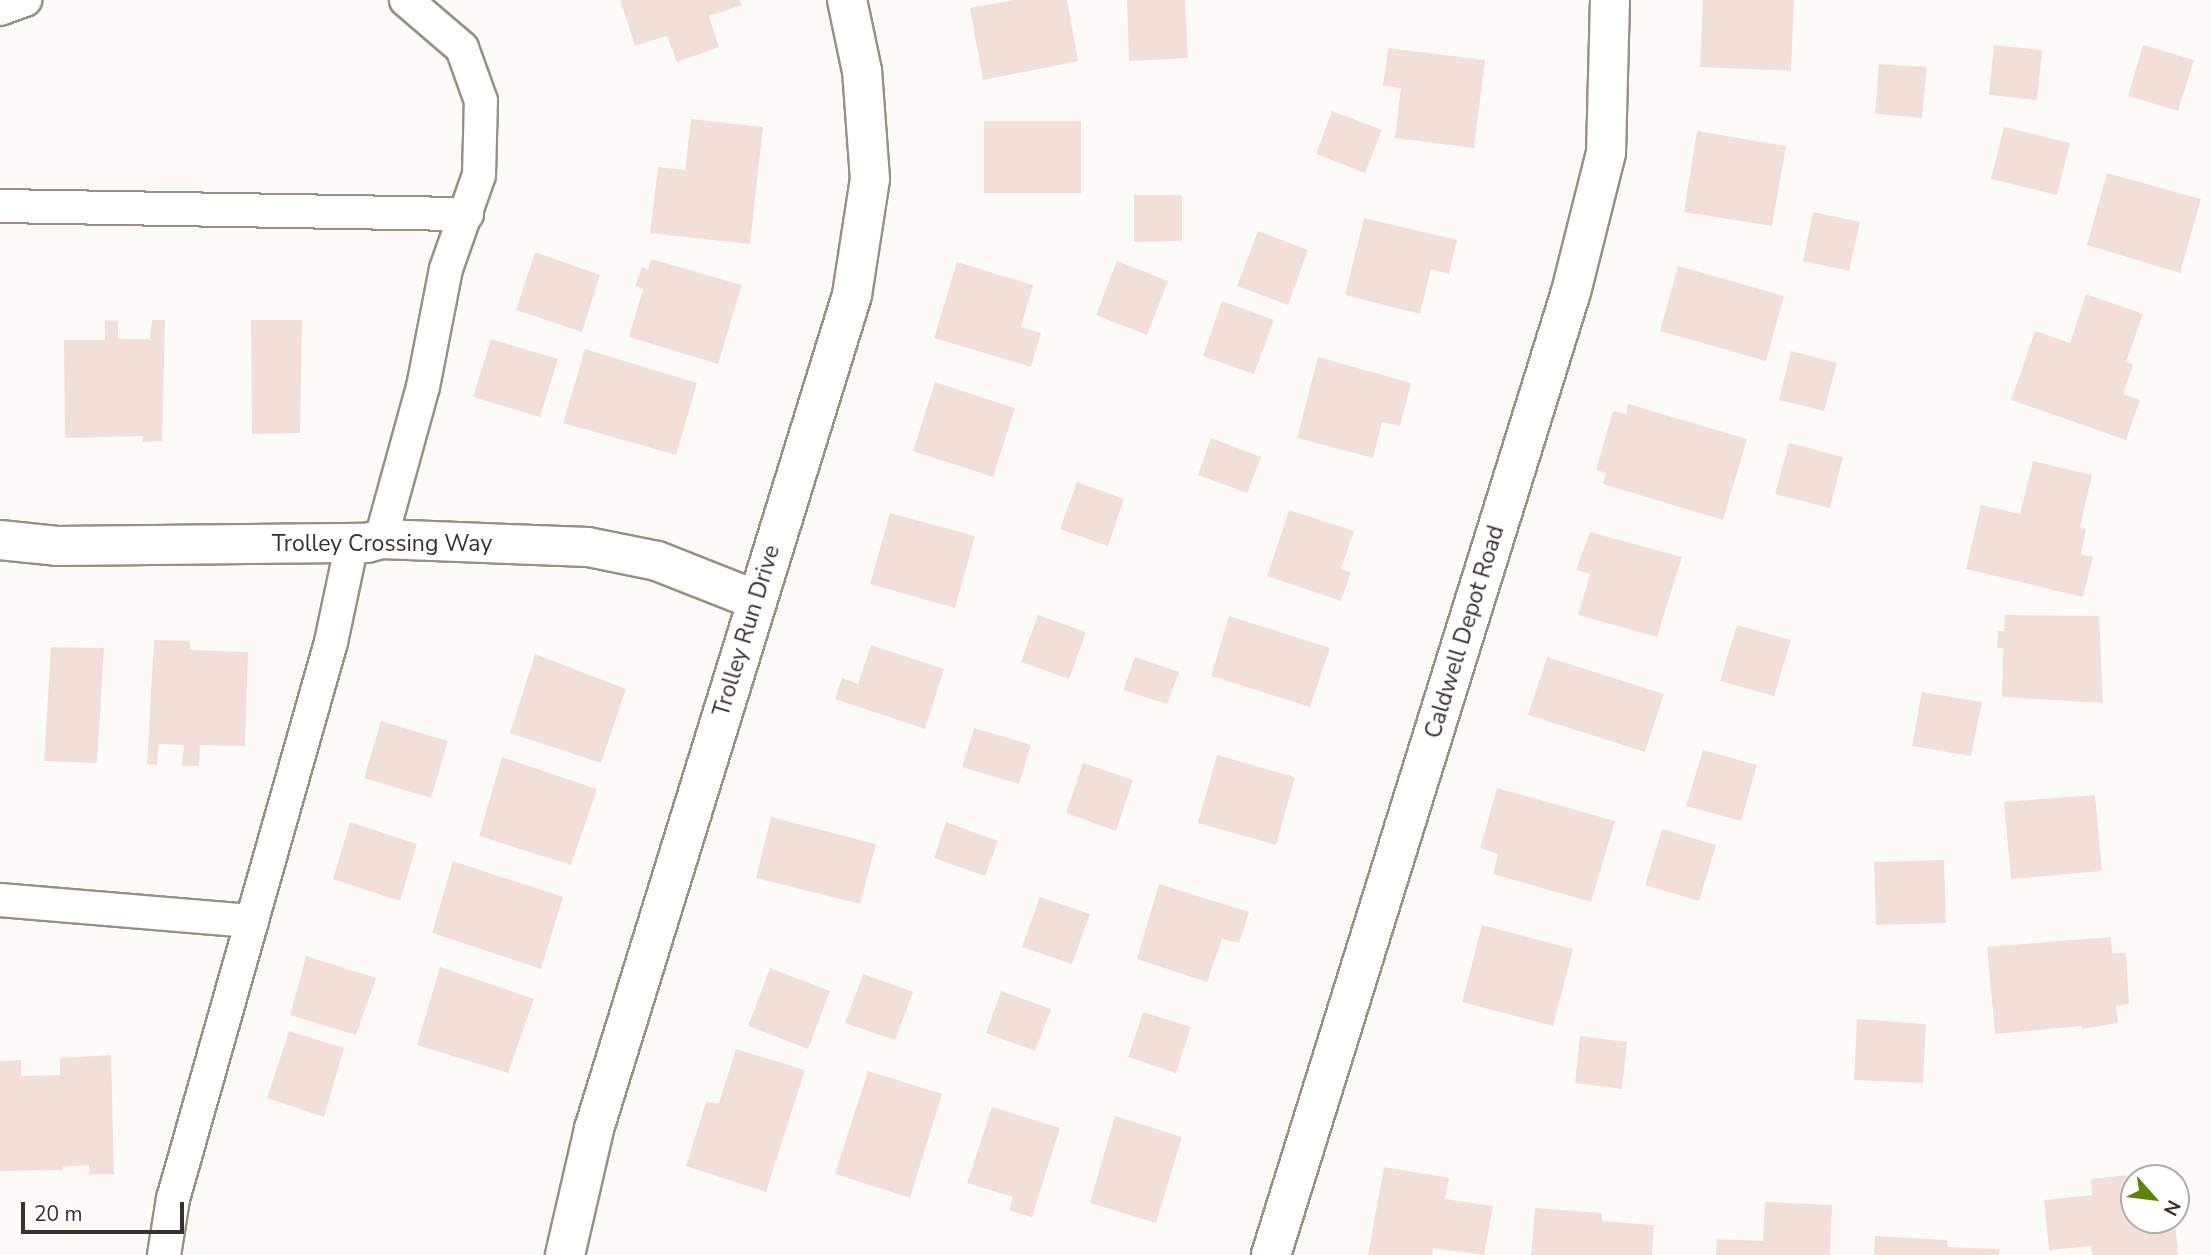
<!DOCTYPE html>
<style>
body{margin:0}
#map{position:relative;width:2211px;height:1255px;overflow:hidden;background:#fdfbf8;font-family:"Nunito Sans",sans-serif}
div>[style]{position:absolute}
[style*='--x']{left:calc(var(--x)*1px);top:calc(var(--y)*1px);width:calc(var(--w)*1px);rotate:calc(var(--a)*1deg)}
.building>*{inset:0;background:#f2dfda}
.roads{filter:drop-shadow(2px 0 #9b8f84) drop-shadow(-2px 0 #9b8f84) drop-shadow(0 2px #9b8f84) drop-shadow(0 -2px #9b8f84)}
.lane>*{height:32px;margin:-16px;padding:0 16px;transform-origin:16px;border-radius:16px;background:#fff}
.street>*{height:38px;margin:-19px;padding:0 19px;transform-origin:19px;border-radius:19px;background:#fff}
span{translate:-50% -50%;white-space:nowrap;text-align:center;line-height:1.15;-webkit-text-stroke:5px #fff;paint-order:stroke}
.street-label{font-size:23px;color:#36312c}
.north{position:absolute;left:2120px;top:1164px;width:70px;height:70px;box-sizing:border-box;background:#fff;border:2px solid #afadab;border-radius:50%;rotate:118deg;font-size:19px;font-weight:700;line-height:28px;text-align:center;color:#36312c}
.north::after{content:'';display:block;margin:auto;width:24px;height:32px;background:#5d8407;clip-path:polygon(50% 0,100% 100%,50% 72%,0 100%)}
.scale{position:absolute;left:21px;top:1202px;width:163px;height:32px;box-sizing:border-box;border:4px solid #36312c;border-top:0;padding-left:9px;font-size:21px;line-height:24px;white-space:nowrap;color:#36312c;-webkit-text-stroke:5px #fff;paint-order:stroke}
</style>
<div id="map">
<div class="building">
<i style="clip-path:polygon(620px 0,740px 0,742px 5px,709px 16px,719px 47px,677px 62px,667px 36px,635px 46px)"></i>
<i style="clip-path:polygon(1013px 0,1067px 0,1078px 61px,983px 80px,970px 8px)"></i>
<i style="clip-path:polygon(1127px 0,1185px 0,1188px 58px,1129px 61px)"></i>
<i style="clip-path:polygon(1703px 0,1794px 0,1791px 71px,1700px 67px)"></i>
<i style="clip-path:polygon(1994px 45px,2042px 50px,2037px 100px,1989px 95px)"></i>
<i style="clip-path:polygon(2143px 45px,2194px 60px,2178px 111px,2128px 96px)"></i>
<i style="clip-path:polygon(1388px 48px,1485px 60px,1474px 148px,1395px 138px,1401px 88px,1383px 86px)"></i>
<i style="clip-path:polygon(1879px 64px,1927px 67px,1922px 118px,1875px 114px)"></i>
<i style="clip-path:polygon(1332px 111px,1382px 130px,1365px 173px,1316px 154px)"></i>
<i style="clip-path:polygon(691px 119px,763px 127px,750px 244px,650px 233px,658px 167px,685px 170px)"></i>
<i style="clip-path:polygon(984px 121px,1081px 121px,1081px 193px,984px 193px)"></i>
<i style="clip-path:polygon(2004px 127px,2070px 143px,2057px 195px,1991px 179px)"></i>
<i style="clip-path:polygon(1697px 131px,1786px 146px,1772px 226px,1684px 212px)"></i>
<i style="clip-path:polygon(2107px 173px,2201px 199px,2180px 273px,2087px 245px)"></i>
<i style="clip-path:polygon(1134px 195px,1182px 195px,1182px 241px,1134px 242px)"></i>
<i style="clip-path:polygon(1813px 212px,1860px 222px,1849px 271px,1803px 261px)"></i>
<i style="clip-path:polygon(1364px 218px,1457px 240px,1449px 274px,1431px 269px,1420px 314px,1345px 295px)"></i>
<i style="clip-path:polygon(1258px 231px,1308px 250px,1288px 305px,1237px 286px)"></i>
<i style="clip-path:polygon(535px 252px,600px 275px,582px 332px,516px 310px)"></i>
<i style="clip-path:polygon(651px 259px,742px 285px,718px 364px,629px 337px,643px 289px,635px 286px,642px 267px,648px 270px)"></i>
<i style="clip-path:polygon(1117px 261px,1168px 281px,1147px 335px,1096px 315px)"></i>
<i style="clip-path:polygon(957px 262px,1033px 285px,1021px 327px,1041px 333px,1031px 367px,934px 338px)"></i>
<i style="clip-path:polygon(1678px 266px,1784px 296px,1766px 361px,1660px 331px)"></i>
<i style="clip-path:polygon(2086px 294px,2143px 314px,2126px 362px,2133px 365px,2123px 394px,2140px 400px,2126px 440px,2011px 400px,2035px 331px,2070px 343px)"></i>
<i style="clip-path:polygon(1222px 301px,1274px 320px,1254px 374px,1203px 356px)"></i>
<i style="clip-path:polygon(105px 320px,118px 321px,118px 339px,150px 339px,152px 320px,165px 320px,162px 441px,142px 442px,143px 436px,65px 438px,64px 340px,105px 340px)"></i>
<i style="clip-path:polygon(251px 320px,302px 320px,300px 433px,252px 434px)"></i>
<i style="clip-path:polygon(491px 339px,558px 359px,540px 417px,473px 397px)"></i>
<i style="clip-path:polygon(585px 349px,697px 383px,676px 455px,563px 423px)"></i>
<i style="clip-path:polygon(1791px 351px,1837px 363px,1824px 411px,1779px 400px)"></i>
<i style="clip-path:polygon(1318px 357px,1411px 383px,1400px 426px,1382px 422px,1373px 458px,1297px 438px)"></i>
<i style="clip-path:polygon(935px 382px,1015px 408px,993px 477px,913px 451px)"></i>
<i style="clip-path:polygon(1628px 404px,1747px 439px,1723px 520px,1603px 484px,1606px 473px,1596px 470px,1613px 411px,1626px 414px)"></i>
<i style="clip-path:polygon(1211px 438px,1261px 457px,1247px 493px,1198px 475px)"></i>
<i style="clip-path:polygon(1789px 443px,1843px 457px,1830px 508px,1775px 494px)"></i>
<i style="clip-path:polygon(2033px 461px,2092px 475px,2080px 527px,2086px 529px,2081px 554px,2093px 557px,2083px 597px,1966px 569px,1981px 505px,2020px 514px)"></i>
<i style="clip-path:polygon(1077px 482px,1124px 499px,1108px 546px,1060px 529px)"></i>
<i style="clip-path:polygon(1289px 510px,1354px 531px,1341px 569px,1351px 572px,1341px 601px,1267px 576px)"></i>
<i style="clip-path:polygon(890px 513px,975px 536px,955px 608px,870px 584px)"></i>
<i style="clip-path:polygon(1590px 532px,1682px 557px,1657px 637px,1578px 615px,1590px 574px,1576px 570px)"></i>
<i style="clip-path:polygon(1038px 615px,1086px 632px,1069px 679px,1021px 662px)"></i>
<i style="clip-path:polygon(2005px 615px,2099px 616px,2103px 703px,2002px 697px,2003px 648px,1997px 648px,1998px 631px,2004px 631px)"></i>
<i style="clip-path:polygon(1229px 616px,1330px 648px,1310px 707px,1211px 676px)"></i>
<i style="clip-path:polygon(1737px 625px,1791px 640px,1774px 696px,1720px 681px)"></i>
<i style="clip-path:polygon(154px 640px,190px 641px,190px 650px,248px 652px,245px 746px,200px 745px,199px 766px,182px 766px,184px 745px,159px 744px,157px 765px,147px 764px)"></i>
<i style="clip-path:polygon(871px 645px,944px 669px,925px 729px,835px 699px,842px 678px,858px 684px)"></i>
<i style="clip-path:polygon(51px 647px,104px 648px,97px 763px,44px 761px)"></i>
<i style="clip-path:polygon(535px 654px,626px 689px,601px 763px,510px 733px)"></i>
<i style="clip-path:polygon(1135px 657px,1179px 672px,1167px 704px,1123px 690px)"></i>
<i style="clip-path:polygon(1547px 657px,1664px 694px,1645px 752px,1528px 715px)"></i>
<i style="clip-path:polygon(1922px 692px,1982px 702px,1971px 756px,1912px 746px)"></i>
<i style="clip-path:polygon(381px 721px,448px 741px,431px 798px,364px 778px)"></i>
<i style="clip-path:polygon(974px 728px,1031px 745px,1019px 784px,962px 767px)"></i>
<i style="clip-path:polygon(1703px 750px,1757px 765px,1741px 821px,1686px 806px)"></i>
<i style="clip-path:polygon(1217px 755px,1295px 777px,1276px 845px,1198px 823px)"></i>
<i style="clip-path:polygon(502px 757px,597px 789px,571px 865px,479px 836px)"></i>
<i style="clip-path:polygon(1083px 763px,1133px 780px,1116px 831px,1066px 813px)"></i>
<i style="clip-path:polygon(1497px 788px,1615px 821px,1591px 902px,1493px 874px,1498px 854px,1480px 848px)"></i>
<i style="clip-path:polygon(2095px 795px,2102px 871px,2011px 879px,2004px 802px)"></i>
<i style="clip-path:polygon(771px 817px,876px 844px,860px 904px,756px 878px)"></i>
<i style="clip-path:polygon(350px 822px,417px 844px,400px 901px,333px 879px)"></i>
<i style="clip-path:polygon(946px 822px,998px 841px,985px 876px,934px 858px)"></i>
<i style="clip-path:polygon(1662px 829px,1716px 845px,1699px 901px,1645px 885px)"></i>
<i style="clip-path:polygon(1944px 860px,1946px 923px,1876px 925px,1874px 862px)"></i>
<i style="clip-path:polygon(453px 861px,563px 897px,541px 969px,432px 933px)"></i>
<i style="clip-path:polygon(1159px 884px,1249px 912px,1239px 943px,1222px 939px,1207px 982px,1137px 959px)"></i>
<i style="clip-path:polygon(1040px 897px,1090px 914px,1072px 964px,1022px 947px)"></i>
<i style="clip-path:polygon(1482px 925px,1573px 949px,1553px 1026px,1462px 1002px)"></i>
<i style="clip-path:polygon(2111px 937px,2112px 953px,2126px 953px,2129px 1004px,2116px 1006px,2118px 1023px,2082px 1029px,2082px 1026px,1995px 1034px,1987px 947px)"></i>
<i style="clip-path:polygon(306px 956px,376px 978px,356px 1035px,290px 1015px)"></i>
<i style="clip-path:polygon(440px 967px,534px 999px,508px 1073px,417px 1045px)"></i>
<i style="clip-path:polygon(770px 968px,830px 991px,808px 1049px,748px 1026px)"></i>
<i style="clip-path:polygon(863px 974px,913px 992px,895px 1040px,845px 1023px)"></i>
<i style="clip-path:polygon(1001px 991px,1051px 1009px,1035px 1051px,986px 1033px)"></i>
<i style="clip-path:polygon(1143px 1012px,1191px 1027px,1176px 1073px,1128px 1057px)"></i>
<i style="clip-path:polygon(1857px 1019px,1926px 1024px,1923px 1083px,1854px 1080px)"></i>
<i style="clip-path:polygon(289px 1031px,344px 1048px,324px 1117px,267px 1098px)"></i>
<i style="clip-path:polygon(1580px 1036px,1627px 1042px,1622px 1089px,1575px 1083px)"></i>
<i style="clip-path:polygon(736px 1049px,805px 1070px,766px 1192px,686px 1166px,706px 1102px,719px 1103px)"></i>
<i style="clip-path:polygon(111px 1055px,114px 1174px,89px 1175px,89px 1165px,63px 1167px,63px 1170px,0 1171px,0 1061px,21px 1060px,21px 1076px,60px 1075px,60px 1058px)"></i>
<i style="clip-path:polygon(868px 1071px,942px 1094px,910px 1198px,835px 1174px)"></i>
<i style="clip-path:polygon(992px 1107px,1060px 1128px,1032px 1217px,1009px 1210px,1013px 1197px,967px 1183px)"></i>
<i style="clip-path:polygon(1115px 1116px,1182px 1137px,1156px 1223px,1090px 1203px)"></i>
<i style="clip-path:polygon(1384px 1167px,1449px 1178px,1445px 1199px,1493px 1206px,1484px 1255px,1433px 1248px,1432px 1255px,1368px 1255px)"></i>
<i style="clip-path:polygon(2127px 1175px,2129px 1198px,2134px 1198px,2134px 1220px,2175px 1220px,2178px 1255px,2092px 1255px,2091px 1246px,2049px 1250px,2044px 1200px,2092px 1195px,2091px 1179px)"></i>
<i style="clip-path:polygon(1765px 1202px,1832px 1205px,1830px 1255px,1716px 1255px,1717px 1239px,1763px 1241px)"></i>
<i style="clip-path:polygon(1535px 1208px,1602px 1213px,1602px 1221px,1654px 1225px,1652px 1255px,1531px 1255px)"></i>
<i style="clip-path:polygon(1875px 1236px,1947px 1240px,1948px 1247px,2000px 1249px,1999px 1255px,1874px 1255px)"></i>
</div>
<div class="roads">
<div class="lane">
<i style="--x:0;--y:9;--w:27;--a:-20"></i>
<i style="--x:0;--y:206;--w:467;--a:1"></i>
<i style="--x:381;--y:539;--w:158;--a:-74.6"></i>
<i style="--x:423;--y:387;--w:120;--a:-79"></i>
<i style="--x:446;--y:269;--w:100;--a:-70.7"></i>
<i style="--x:479;--y:175;--w:74;--a:-88.5"></i>
<i style="--x:481;--y:101;--w:56;--a:-109.7"></i>
<i style="--x:462;--y:48;--w:74;--a:-139.4"></i>
<i style="--x:0;--y:900;--w:253;--a:4.8"></i>
<i style="--x:164;--y:1255;--w:57;--a:-80.9"></i>
<i style="--x:173;--y:1199;--w:579;--a:-74.16"></i>
<i style="--x:331;--y:642;--w:101;--a:-78"></i>
</div>
<div class="street">
<i style="--x:0;--y:540;--w:57;--a:6"></i>
<i style="--x:57;--y:546;--w:310;--a:-0.6"></i>
<i style="--x:367;--y:543;--w:15;--a:-16"></i>
<i style="--x:381;--y:539;--w:207;--a:2.2"></i>
<i style="--x:588;--y:547;--w:70;--a:11.5"></i>
<i style="--x:657;--y:561;--w:106;--a:21.5"></i>
<i style="--x:565;--y:1255;--w:129;--a:-77"></i>
<i style="--x:594;--y:1129;--w:873;--a:-72.81"></i>
<i style="--x:852;--y:295;--w:117;--a:-81.2"></i>
<i style="--x:870;--y:179;--w:108;--a:-94.2"></i>
<i style="--x:862;--y:71;--w:73;--a:-101.9"></i>
<i style="--x:1271;--y:1255;--w:1009;--a:-72.7"></i>
<i style="--x:1571;--y:292;--w:143;--a:-75.9"></i>
<i style="--x:1606;--y:153;--w:153;--a:-88.5"></i>
</div>
</div>
<div class="street-label">
<span style="left:382px;top:544px">Trolley Crossing Way</span>
<span style="left:747px;top:631px;rotate:-73deg">Trolley Run Drive</span>
<span style="left:1465px;top:632px;rotate:-73deg">Caldwell Depot Road</span>
</div>
<div class="north">N</div>
<div class="scale">20 m</div>
</div>
